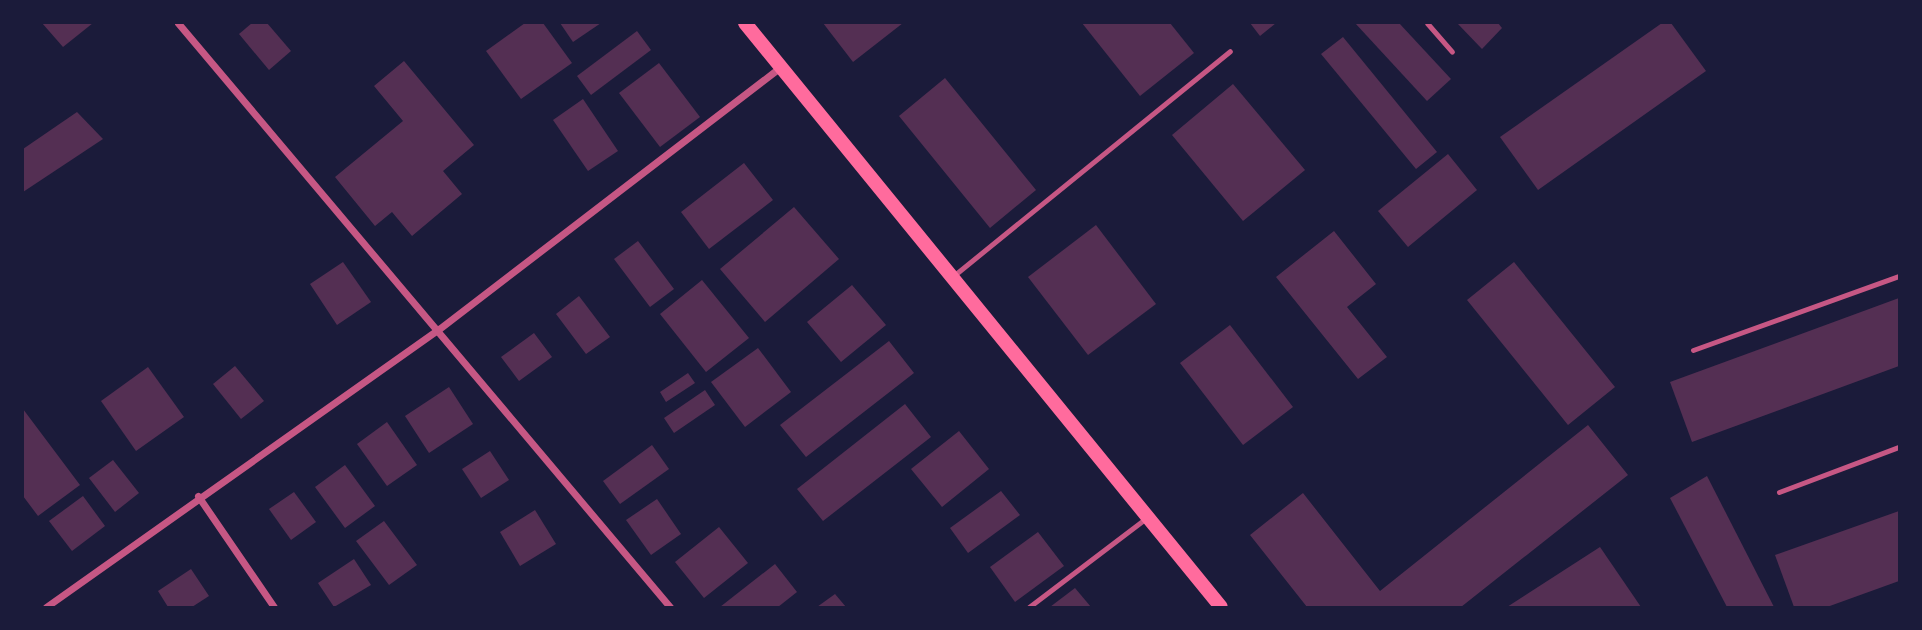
<!DOCTYPE html>
<style>
body{margin:0}
#map{position:relative;width:1922px;height:630px;overflow:hidden;background:#1b1b3a;font-family:"IBM Plex Sans",sans-serif}
div>[style]{position:absolute}
[style*='--x']{left:calc(var(--x)*1px);top:calc(var(--y)*1px);width:calc(var(--w)*1px);rotate:calc(var(--a)*1deg)}
.building>*{inset:0;background:#542f53}
.service>*{height:5px;margin:-2.5px;padding:0 2.5px;transform-origin:2.5px;border-radius:2.5px;background:#c65784}
.minor>*{height:7px;margin:-3.5px;padding:0 3.5px;transform-origin:3.5px;border-radius:3.5px;background:#c65784}
.secondary>*{height:14px;margin:-7px;padding:0 7px;transform-origin:7px;border-radius:7px;background:#ff6b9d}
span{translate:-50% -50%;white-space:nowrap;text-align:center;line-height:1.15;-webkit-text-stroke:5px #1b1b3a;paint-order:stroke}
.frame{position:absolute;inset:0;border:24px solid #1b1b3a;pointer-events:none}
</style>
<div id="map">
<div class="building">
<i style="clip-path:polygon(42px 23px,93px 23px,63px 47px)"></i>
<i style="clip-path:polygon(252px 23px,267px 23px,291px 51px,269px 70px,239px 34px)"></i>
<i style="clip-path:polygon(525px 23px,543px 23px,572px 63px,521px 99px,486px 51px)"></i>
<i style="clip-path:polygon(560px 23px,601px 23px,573px 42px)"></i>
<i style="clip-path:polygon(823px 23px,903px 23px,853px 62px)"></i>
<i style="clip-path:polygon(1082px 23px,1170px 23px,1194px 53px,1140px 96px)"></i>
<i style="clip-path:polygon(1250px 23px,1276px 23px,1260px 36px)"></i>
<i style="clip-path:polygon(1355px 23px,1399px 23px,1451px 79px,1427px 101px)"></i>
<i style="clip-path:polygon(1457px 23px,1498px 23px,1502px 28px,1482px 49px)"></i>
<i style="clip-path:polygon(1662px 23px,1671px 23px,1706px 71px,1538px 190px,1500px 137px)"></i>
<i style="clip-path:polygon(637px 31px,651px 50px,591px 95px,577px 76px)"></i>
<i style="clip-path:polygon(1343px 37px,1437px 152px,1416px 169px,1321px 54px)"></i>
<i style="clip-path:polygon(404px 61px,474px 145px,443px 171px,462px 194px,412px 236px,392px 212px,375px 226px,335px 177px,403px 121px,374px 86px)"></i>
<i style="clip-path:polygon(659px 63px,700px 117px,660px 147px,619px 93px)"></i>
<i style="clip-path:polygon(945px 78px,1036px 190px,990px 228px,899px 116px)"></i>
<i style="clip-path:polygon(1233px 84px,1305px 170px,1243px 221px,1172px 135px)"></i>
<i style="clip-path:polygon(583px 99px,618px 151px,588px 171px,553px 120px)"></i>
<i style="clip-path:polygon(77px 112px,103px 139px,23px 192px,23px 149px)"></i>
<i style="clip-path:polygon(1448px 154px,1477px 190px,1408px 247px,1378px 211px)"></i>
<i style="clip-path:polygon(744px 163px,773px 200px,709px 249px,681px 212px)"></i>
<i style="clip-path:polygon(794px 207px,839px 259px,765px 322px,720px 269px)"></i>
<i style="clip-path:polygon(1096px 225px,1156px 304px,1088px 355px,1028px 277px)"></i>
<i style="clip-path:polygon(1334px 231px,1376px 284px,1347px 307px,1387px 357px,1358px 379px,1276px 277px)"></i>
<i style="clip-path:polygon(638px 241px,674px 289px,650px 307px,614px 259px)"></i>
<i style="clip-path:polygon(343px 262px,371px 302px,337px 325px,310px 284px)"></i>
<i style="clip-path:polygon(1514px 262px,1615px 387px,1568px 425px,1467px 300px)"></i>
<i style="clip-path:polygon(702px 280px,749px 338px,706px 372px,660px 314px)"></i>
<i style="clip-path:polygon(852px 285px,886px 325px,841px 362px,807px 322px)"></i>
<i style="clip-path:polygon(579px 296px,610px 337px,586px 354px,556px 314px)"></i>
<i style="clip-path:polygon(1899px 298px,1899px 366px,1692px 442px,1670px 382px)"></i>
<i style="clip-path:polygon(1230px 325px,1293px 407px,1243px 445px,1180px 363px)"></i>
<i style="clip-path:polygon(534px 333px,552px 357px,519px 381px,501px 357px)"></i>
<i style="clip-path:polygon(889px 341px,914px 373px,806px 457px,780px 425px)"></i>
<i style="clip-path:polygon(758px 348px,791px 392px,745px 427px,711px 382px)"></i>
<i style="clip-path:polygon(235px 366px,264px 401px,241px 419px,213px 384px)"></i>
<i style="clip-path:polygon(148px 367px,184px 417px,136px 451px,101px 401px)"></i>
<i style="clip-path:polygon(688px 373px,695px 383px,666px 402px,660px 392px)"></i>
<i style="clip-path:polygon(449px 387px,473px 424px,429px 453px,405px 416px)"></i>
<i style="clip-path:polygon(705px 390px,715px 405px,674px 433px,664px 418px)"></i>
<i style="clip-path:polygon(905px 404px,931px 437px,823px 521px,797px 489px)"></i>
<i style="clip-path:polygon(23px 409px,80px 485px,38px 516px,23px 496px)"></i>
<i style="clip-path:polygon(387px 422px,417px 465px,387px 486px,357px 444px)"></i>
<i style="clip-path:polygon(1588px 425px,1628px 475px,1461px 607px,1307px 607px,1250px 535px,1303px 493px,1380px 591px)"></i>
<i style="clip-path:polygon(959px 431px,989px 469px,942px 507px,911px 469px)"></i>
<i style="clip-path:polygon(652px 445px,669px 469px,620px 504px,603px 481px)"></i>
<i style="clip-path:polygon(490px 451px,509px 480px,481px 498px,462px 469px)"></i>
<i style="clip-path:polygon(113px 460px,139px 493px,115px 512px,89px 478px)"></i>
<i style="clip-path:polygon(345px 465px,375px 506px,345px 528px,315px 487px)"></i>
<i style="clip-path:polygon(1707px 476px,1774px 607px,1727px 607px,1670px 498px)"></i>
<i style="clip-path:polygon(1001px 491px,1020px 515px,968px 553px,950px 528px)"></i>
<i style="clip-path:polygon(294px 492px,316px 522px,291px 540px,269px 509px)"></i>
<i style="clip-path:polygon(83px 496px,105px 526px,72px 551px,49px 521px)"></i>
<i style="clip-path:polygon(657px 499px,681px 534px,651px 555px,626px 520px)"></i>
<i style="clip-path:polygon(535px 510px,556px 544px,520px 566px,500px 532px)"></i>
<i style="clip-path:polygon(1899px 511px,1899px 581px,1827px 607px,1794px 607px,1775px 555px)"></i>
<i style="clip-path:polygon(384px 521px,417px 565px,389px 585px,356px 541px)"></i>
<i style="clip-path:polygon(719px 527px,748px 563px,704px 598px,675px 562px)"></i>
<i style="clip-path:polygon(1038px 532px,1064px 566px,1015px 602px,990px 567px)"></i>
<i style="clip-path:polygon(1600px 547px,1641px 607px,1507px 607px)"></i>
<i style="clip-path:polygon(354px 559px,371px 585px,334px 607px,318px 583px)"></i>
<i style="clip-path:polygon(775px 564px,797px 592px,778px 607px,720px 607px)"></i>
<i style="clip-path:polygon(191px 569px,209px 596px,192px 607px,168px 607px,158px 591px)"></i>
<i style="clip-path:polygon(1075px 588px,1091px 607px,1050px 607px)"></i>
<i style="clip-path:polygon(835px 594px,846px 607px,817px 607px)"></i>
</div>
<div class="service">
<i style="--x:1427;--y:23;--w:38;--a:49"></i>
<i style="--x:952;--y:277;--w:358;--a:-39.1"></i>
<i style="--x:1693;--y:350;--w:219;--a:-19.8"></i>
<i style="--x:1779;--y:492;--w:128;--a:-20.6"></i>
<i style="--x:1029;--y:607;--w:146;--a:-37.2"></i>
</div>
<div class="minor">
<i style="--x:178;--y:23;--w:764;--a:49.89"></i>
<i style="--x:198;--y:496;--w:135;--a:55.6"></i>
<i style="--x:46;--y:607;--w:481;--a:-35.3"></i>
<i style="--x:439;--y:329;--w:431;--a:-37.5"></i>
</div>
<div class="secondary">
<i style="--x:745;--y:23;--w:753;--a:50.82"></i>
</div>
<div class="frame"></div>
</div>
